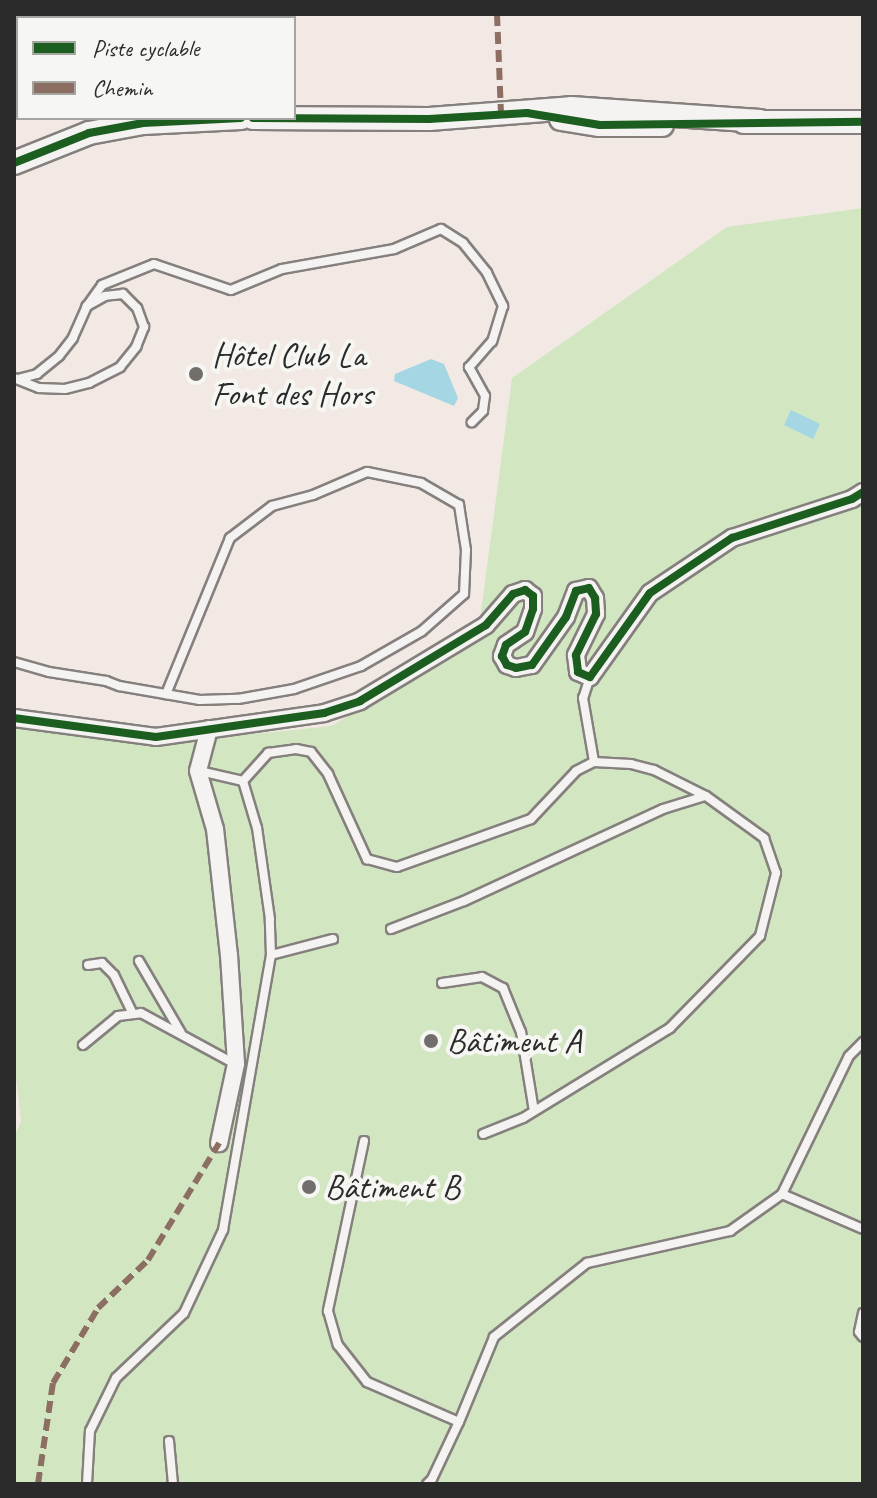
<!DOCTYPE html>
<meta charset="utf-8">
<style>
body{margin:0}
#map{position:relative;width:877px;height:1498px;overflow:hidden;background:#f2e9e4;font-family:Caveat,sans-serif}
div>[style]{position:absolute}
[style*='--x']{left:calc(var(--x)*1px);top:calc(var(--y)*1px);width:calc(var(--w)*1px);rotate:calc(var(--a)*1deg)}
.green>*{inset:0;background:#d2e7c1}
.water>*{inset:0;background:#a4d6e3}
.roads{filter:drop-shadow(2px 0 #85807e) drop-shadow(-2px 0 #85807e) drop-shadow(0 2px #85807e) drop-shadow(0 -2px #85807e)}
.service>*{height:8px;margin:-4px;padding:0 4px;transform-origin:4px;border-radius:4px;background:#f5f3f1}
.minor>*{height:16px;margin:-8px;padding:0 8px;transform-origin:8px;border-radius:8px;background:#f5f3f1}
.secondary>*{height:22px;margin:-11px;padding:0 11px;transform-origin:11px;border-radius:11px;background:#f5f3f1}
.quiet>*{height:6px;margin-top:-3px;transform-origin:0;background:repeating-linear-gradient(90deg,#8d6e63 0 12px,transparent 0 18px)}
.cycleway>*{height:8px;margin:-4px;padding:0 4px;transform-origin:4px;border-radius:4px;background:#1b5e20}
.dots>*{width:22px;height:22px;translate:-50% -50%;box-sizing:border-box;border:4px solid #f6f6f2;border-radius:50%}
span{translate:-50% -50%;white-space:nowrap;text-align:center;line-height:1.15;-webkit-text-stroke:8px #f6f6f2;paint-order:stroke}
.poi-label{font-size:34px;color:#2b2b2b}
.left{translate:0 -50%;text-align:left}
.frame{position:absolute;inset:0;border:16px solid #2b2b2b;pointer-events:none}
.legend{position:absolute;left:16px;top:16px;width:280px;height:104px;box-sizing:border-box;background:#f6f6f2;border:2px solid #a5a5a2;margin:0;padding:10px 14px;list-style:none;font-size:24px;color:#2b2b2b}
.legend li{display:flex;align-items:center;gap:16px;height:40px}
.legend b{width:40px;border:2px solid #a5a5a2}
</style>
<div id="map">
<div class="green">
<i style="clip-path:polygon(863px 208px,863px 1484px,14px 1484px,14px 1137px,21px 1121px,14px 1060px,14px 725px,156px 744px,331px 726px,477px 642px,512px 378px,727px 227px)"></i>
</div>
<div class="water">
<i style="clip-path:polygon(431px 359px,444px 364px,458px 398px,454px 406px,394px 381px,395px 374px)"></i>
<i style="clip-path:polygon(791px 410px,820px 424px,813px 439px,784px 425px)"></i>
</div>
<div class="roads">
<div class="service">
<i style="--x:87;--y:306;--w:26;--a:-54"></i>
<i style="--x:102;--y:285;--w:56;--a:-22"></i>
<i style="--x:154;--y:264;--w:81;--a:18.7"></i>
<i style="--x:231;--y:290;--w:55;--a:-22.4"></i>
<i style="--x:282;--y:269;--w:114;--a:-10.1"></i>
<i style="--x:394;--y:249;--w:51;--a:-23.1"></i>
<i style="--x:441;--y:229;--w:26;--a:32"></i>
<i style="--x:463;--y:243;--w:38;--a:51"></i>
<i style="--x:487;--y:273;--w:37;--a:64"></i>
<i style="--x:503;--y:306;--w:37;--a:107"></i>
<i style="--x:492;--y:341;--w:35;--a:131"></i>
<i style="--x:469;--y:367;--w:33;--a:61"></i>
<i style="--x:485;--y:396;--w:15;--a:98"></i>
<i style="--x:483;--y:411;--w:16;--a:135"></i>
<i style="--x:14;--y:378;--w:27;--a:22"></i>
<i style="--x:39;--y:388;--w:26;--a:2"></i>
<i style="--x:65;--y:389;--w:25;--a:-14"></i>
<i style="--x:89;--y:383;--w:35;--a:-27"></i>
<i style="--x:120;--y:367;--w:26;--a:-51"></i>
<i style="--x:136;--y:347;--w:22;--a:-68"></i>
<i style="--x:144;--y:327;--w:20;--a:-110"></i>
<i style="--x:137;--y:308;--w:20;--a:-135"></i>
<i style="--x:123;--y:294;--w:18;--a:174"></i>
<i style="--x:105;--y:296;--w:21;--a:151"></i>
<i style="--x:87;--y:306;--w:35;--a:114"></i>
<i style="--x:73;--y:338;--w:23;--a:128"></i>
<i style="--x:59;--y:356;--w:28;--a:141"></i>
<i style="--x:37;--y:374;--w:20;--a:165"></i>
<i style="--x:14;--y:662;--w:36;--a:16"></i>
<i style="--x:49;--y:672;--w:58;--a:9"></i>
<i style="--x:106;--y:681;--w:14;--a:21"></i>
<i style="--x:119;--y:686;--w:82;--a:9.8"></i>
<i style="--x:200;--y:700;--w:38;--a:-2"></i>
<i style="--x:238;--y:699;--w:57;--a:-10.1"></i>
<i style="--x:294;--y:689;--w:71;--a:-18.9"></i>
<i style="--x:361;--y:666;--w:70;--a:-29.8"></i>
<i style="--x:422;--y:631;--w:56;--a:-41.4"></i>
<i style="--x:464;--y:594;--w:44;--a:-87.4"></i>
<i style="--x:466;--y:550;--w:46;--a:-98.8"></i>
<i style="--x:459;--y:505;--w:44;--a:-149.9"></i>
<i style="--x:421;--y:483;--w:55;--a:-168.5"></i>
<i style="--x:367;--y:472;--w:59;--a:156.9"></i>
<i style="--x:313;--y:495;--w:42;--a:165"></i>
<i style="--x:272;--y:506;--w:53;--a:142.7"></i>
<i style="--x:230;--y:538;--w:169;--a:112.3"></i>
<i style="--x:590;--y:677;--w:22;--a:108"></i>
<i style="--x:583;--y:698;--w:65;--a:80.2"></i>
<i style="--x:243;--y:781;--w:38;--a:-48"></i>
<i style="--x:268;--y:753;--w:28;--a:-8"></i>
<i style="--x:296;--y:749;--w:15;--a:11"></i>
<i style="--x:311;--y:752;--w:28;--a:52"></i>
<i style="--x:328;--y:774;--w:94;--a:65.4"></i>
<i style="--x:367;--y:859;--w:31;--a:15"></i>
<i style="--x:397;--y:867;--w:142;--a:-19.7"></i>
<i style="--x:531;--y:819;--w:66;--a:-46.8"></i>
<i style="--x:576;--y:771;--w:20;--a:-27"></i>
<i style="--x:594;--y:762;--w:37;--a:3"></i>
<i style="--x:631;--y:764;--w:24;--a:15"></i>
<i style="--x:654;--y:770;--w:58;--a:26.6"></i>
<i style="--x:706;--y:796;--w:72;--a:35.9"></i>
<i style="--x:764;--y:838;--w:37;--a:71"></i>
<i style="--x:776;--y:873;--w:65;--a:104.3"></i>
<i style="--x:760;--y:936;--w:129;--a:134.4"></i>
<i style="--x:670;--y:1028;--w:172;--a:148.5"></i>
<i style="--x:523;--y:1118;--w:43;--a:158.2"></i>
<i style="--x:391;--y:929;--w:78;--a:-21"></i>
<i style="--x:464;--y:901;--w:219;--a:-24.8"></i>
<i style="--x:663;--y:809;--w:44;--a:-17.2"></i>
<i style="--x:271;--y:955;--w:64;--a:-14.5"></i>
<i style="--x:139;--y:961;--w:83;--a:59.7"></i>
<i style="--x:88;--y:965;--w:14;--a:-8"></i>
<i style="--x:102;--y:963;--w:17;--a:45"></i>
<i style="--x:114;--y:975;--w:43;--a:64"></i>
<i style="--x:442;--y:983;--w:40;--a:-8.5"></i>
<i style="--x:482;--y:977;--w:24;--a:28"></i>
<i style="--x:503;--y:988;--w:48;--a:67.8"></i>
<i style="--x:521;--y:1032;--w:80;--a:80.7"></i>
<i style="--x:83;--y:1045;--w:45;--a:-39.6"></i>
<i style="--x:118;--y:1016;--w:23;--a:-7"></i>
<i style="--x:141;--y:1013;--w:107;--a:28.5"></i>
<i style="--x:364;--y:1141;--w:174;--a:102"></i>
<i style="--x:328;--y:1311;--w:35;--a:74"></i>
<i style="--x:338;--y:1345;--w:47;--a:51.9"></i>
<i style="--x:367;--y:1382;--w:100;--a:23.5"></i>
<i style="--x:459;--y:1422;--w:92;--a:-67.6"></i>
<i style="--x:494;--y:1337;--w:119;--a:-38.5"></i>
<i style="--x:587;--y:1263;--w:147;--a:-12.6"></i>
<i style="--x:730;--y:1231;--w:64;--a:-35.4"></i>
<i style="--x:782;--y:1194;--w:153;--a:-64.1"></i>
<i style="--x:849;--y:1056;--w:20;--a:-45"></i>
<i style="--x:782;--y:1194;--w:88;--a:23.4"></i>
<i style="--x:863;--y:1313;--w:19;--a:102"></i>
<i style="--x:859;--y:1332;--w:6;--a:51"></i>
<i style="--x:169;--y:1441;--w:43;--a:84.7"></i>
<i style="--x:87;--y:1484;--w:53;--a:-86.8"></i>
<i style="--x:90;--y:1431;--w:59;--a:-63.9"></i>
<i style="--x:116;--y:1378;--w:94;--a:-43.7"></i>
<i style="--x:184;--y:1313;--w:92;--a:-64.8"></i>
<i style="--x:223;--y:1230;--w:279;--a:-80.1"></i>
<i style="--x:271;--y:955;--w:36;--a:-92"></i>
<i style="--x:270;--y:919;--w:92;--a:-98.1"></i>
<i style="--x:257;--y:828;--w:49;--a:-106.6"></i>
<i style="--x:243;--y:781;--w:44;--a:-166.9"></i>
<i style="--x:427;--y:1484;--w:7;--a:-45"></i>
<i style="--x:432;--y:1479;--w:63;--a:-64.7"></i>
</div>
<div class="minor">
<i style="--x:14;--y:718;--w:143;--a:7.6"></i>
<i style="--x:156;--y:737;--w:170;--a:-8.1"></i>
<i style="--x:324;--y:713;--w:38;--a:-18"></i>
<i style="--x:360;--y:701;--w:147;--a:-31.1"></i>
<i style="--x:486;--y:625;--w:41;--a:-48.9"></i>
<i style="--x:513;--y:594;--w:13;--a:-18"></i>
<i style="--x:525;--y:590;--w:10;--a:37"></i>
<i style="--x:533;--y:596;--w:13;--a:90"></i>
<i style="--x:533;--y:609;--w:24;--a:109"></i>
<i style="--x:525;--y:632;--w:23;--a:146"></i>
<i style="--x:506;--y:645;--w:12;--a:110"></i>
<i style="--x:502;--y:656;--w:10;--a:61"></i>
<i style="--x:507;--y:665;--w:9;--a:18"></i>
<i style="--x:516;--y:668;--w:16;--a:-11"></i>
<i style="--x:532;--y:665;--w:59;--a:-54.7"></i>
<i style="--x:566;--y:617;--w:28;--a:-69"></i>
<i style="--x:576;--y:591;--w:13;--a:-13"></i>
<i style="--x:589;--y:588;--w:12;--a:59"></i>
<i style="--x:595;--y:598;--w:16;--a:86"></i>
<i style="--x:596;--y:614;--w:46;--a:116"></i>
<i style="--x:576;--y:655;--w:17;--a:83"></i>
<i style="--x:578;--y:672;--w:13;--a:23"></i>
<i style="--x:590;--y:677;--w:103;--a:-54.5"></i>
<i style="--x:650;--y:593;--w:99;--a:-33.9"></i>
<i style="--x:732;--y:538;--w:126;--a:-18"></i>
<i style="--x:852;--y:499;--w:13;--a:-32"></i>
<i style="--x:209;--y:729;--w:43;--a:104.7"></i>
<i style="--x:198;--y:771;--w:60;--a:73.7"></i>
<i style="--x:215;--y:829;--w:127;--a:83.7"></i>
<i style="--x:229;--y:955;--w:109;--a:86.3"></i>
<i style="--x:236;--y:1064;--w:81;--a:102.1"></i>
</div>
<div class="secondary">
<i style="--x:253;--y:118;--w:176;--a:0.3"></i>
<i style="--x:429;--y:119;--w:142;--a:-4.4"></i>
<i style="--x:571;--y:108;--w:189;--a:3.9"></i>
<i style="--x:561;--y:119;--w:39;--a:9"></i>
<i style="--x:600;--y:125;--w:62;--a:0"></i>
<i style="--x:744;--y:122;--w:119;--a:0"></i>
<i style="--x:14;--y:163;--w:81;--a:-21.8"></i>
<i style="--x:89;--y:133;--w:55;--a:-10.5"></i>
<i style="--x:143;--y:123;--w:98;--a:-2.9"></i>
</div>
</div>
<div class="quiet">
<i style="--x:497;--y:14;--w:101;--a:87.7"></i>
<i style="--x:38;--y:1484;--w:102;--a:-81.6"></i>
<i style="--x:53;--y:1383;--w:87;--a:-59"></i>
<i style="--x:98;--y:1308;--w:69;--a:-43.8"></i>
<i style="--x:148;--y:1260;--w:137;--a:-58.7"></i>
</div>
<div class="cycleway">
<i style="--x:253;--y:118;--w:176;--a:0.3"></i>
<i style="--x:429;--y:119;--w:98;--a:-3.5"></i>
<i style="--x:527;--y:113;--w:74;--a:9.3"></i>
<i style="--x:600;--y:125;--w:263;--a:-0.7"></i>
<i style="--x:14;--y:163;--w:81;--a:-21.8"></i>
<i style="--x:89;--y:133;--w:55;--a:-10.5"></i>
<i style="--x:143;--y:123;--w:98;--a:-2.9"></i>
<i style="--x:14;--y:718;--w:143;--a:7.6"></i>
<i style="--x:156;--y:737;--w:170;--a:-8.1"></i>
<i style="--x:324;--y:713;--w:38;--a:-18"></i>
<i style="--x:360;--y:701;--w:147;--a:-31.1"></i>
<i style="--x:486;--y:625;--w:41;--a:-48.9"></i>
<i style="--x:513;--y:594;--w:13;--a:-18"></i>
<i style="--x:525;--y:590;--w:10;--a:37"></i>
<i style="--x:533;--y:596;--w:13;--a:90"></i>
<i style="--x:533;--y:609;--w:24;--a:109"></i>
<i style="--x:525;--y:632;--w:23;--a:146"></i>
<i style="--x:506;--y:645;--w:12;--a:110"></i>
<i style="--x:502;--y:656;--w:10;--a:61"></i>
<i style="--x:507;--y:665;--w:9;--a:18"></i>
<i style="--x:516;--y:668;--w:16;--a:-11"></i>
<i style="--x:532;--y:665;--w:59;--a:-54.7"></i>
<i style="--x:566;--y:617;--w:28;--a:-69"></i>
<i style="--x:576;--y:591;--w:13;--a:-13"></i>
<i style="--x:589;--y:588;--w:12;--a:59"></i>
<i style="--x:595;--y:598;--w:16;--a:86"></i>
<i style="--x:596;--y:614;--w:46;--a:116"></i>
<i style="--x:576;--y:655;--w:17;--a:83"></i>
<i style="--x:578;--y:672;--w:13;--a:23"></i>
<i style="--x:590;--y:677;--w:103;--a:-54.5"></i>
<i style="--x:650;--y:593;--w:99;--a:-33.9"></i>
<i style="--x:732;--y:538;--w:126;--a:-18"></i>
<i style="--x:852;--y:499;--w:13;--a:-32"></i>
</div>
<div class="dots">
<i style="left:196px;top:374px;background:#716e6c"></i>
<i style="left:431px;top:1041px;background:#716e6c"></i>
<i style="left:309px;top:1187px;background:#716e6c"></i>
</div>
<div class="poi-label">
<span class="left" style="left:212px;top:374px">Hôtel Club La<br>Font des Hors</span>
<span class="left" style="left:447px;top:1041px">Bâtiment A</span>
<span class="left" style="left:325px;top:1187px">Bâtiment B</span>
</div>
<div class="frame"></div>
<ul class="legend">
<li><b style="height:10px;background:#1b5e20"></b>Piste cyclable</li>
<li><b style="height:10px;background:#8d6e63"></b>Chemin</li>
</ul>
</div>
